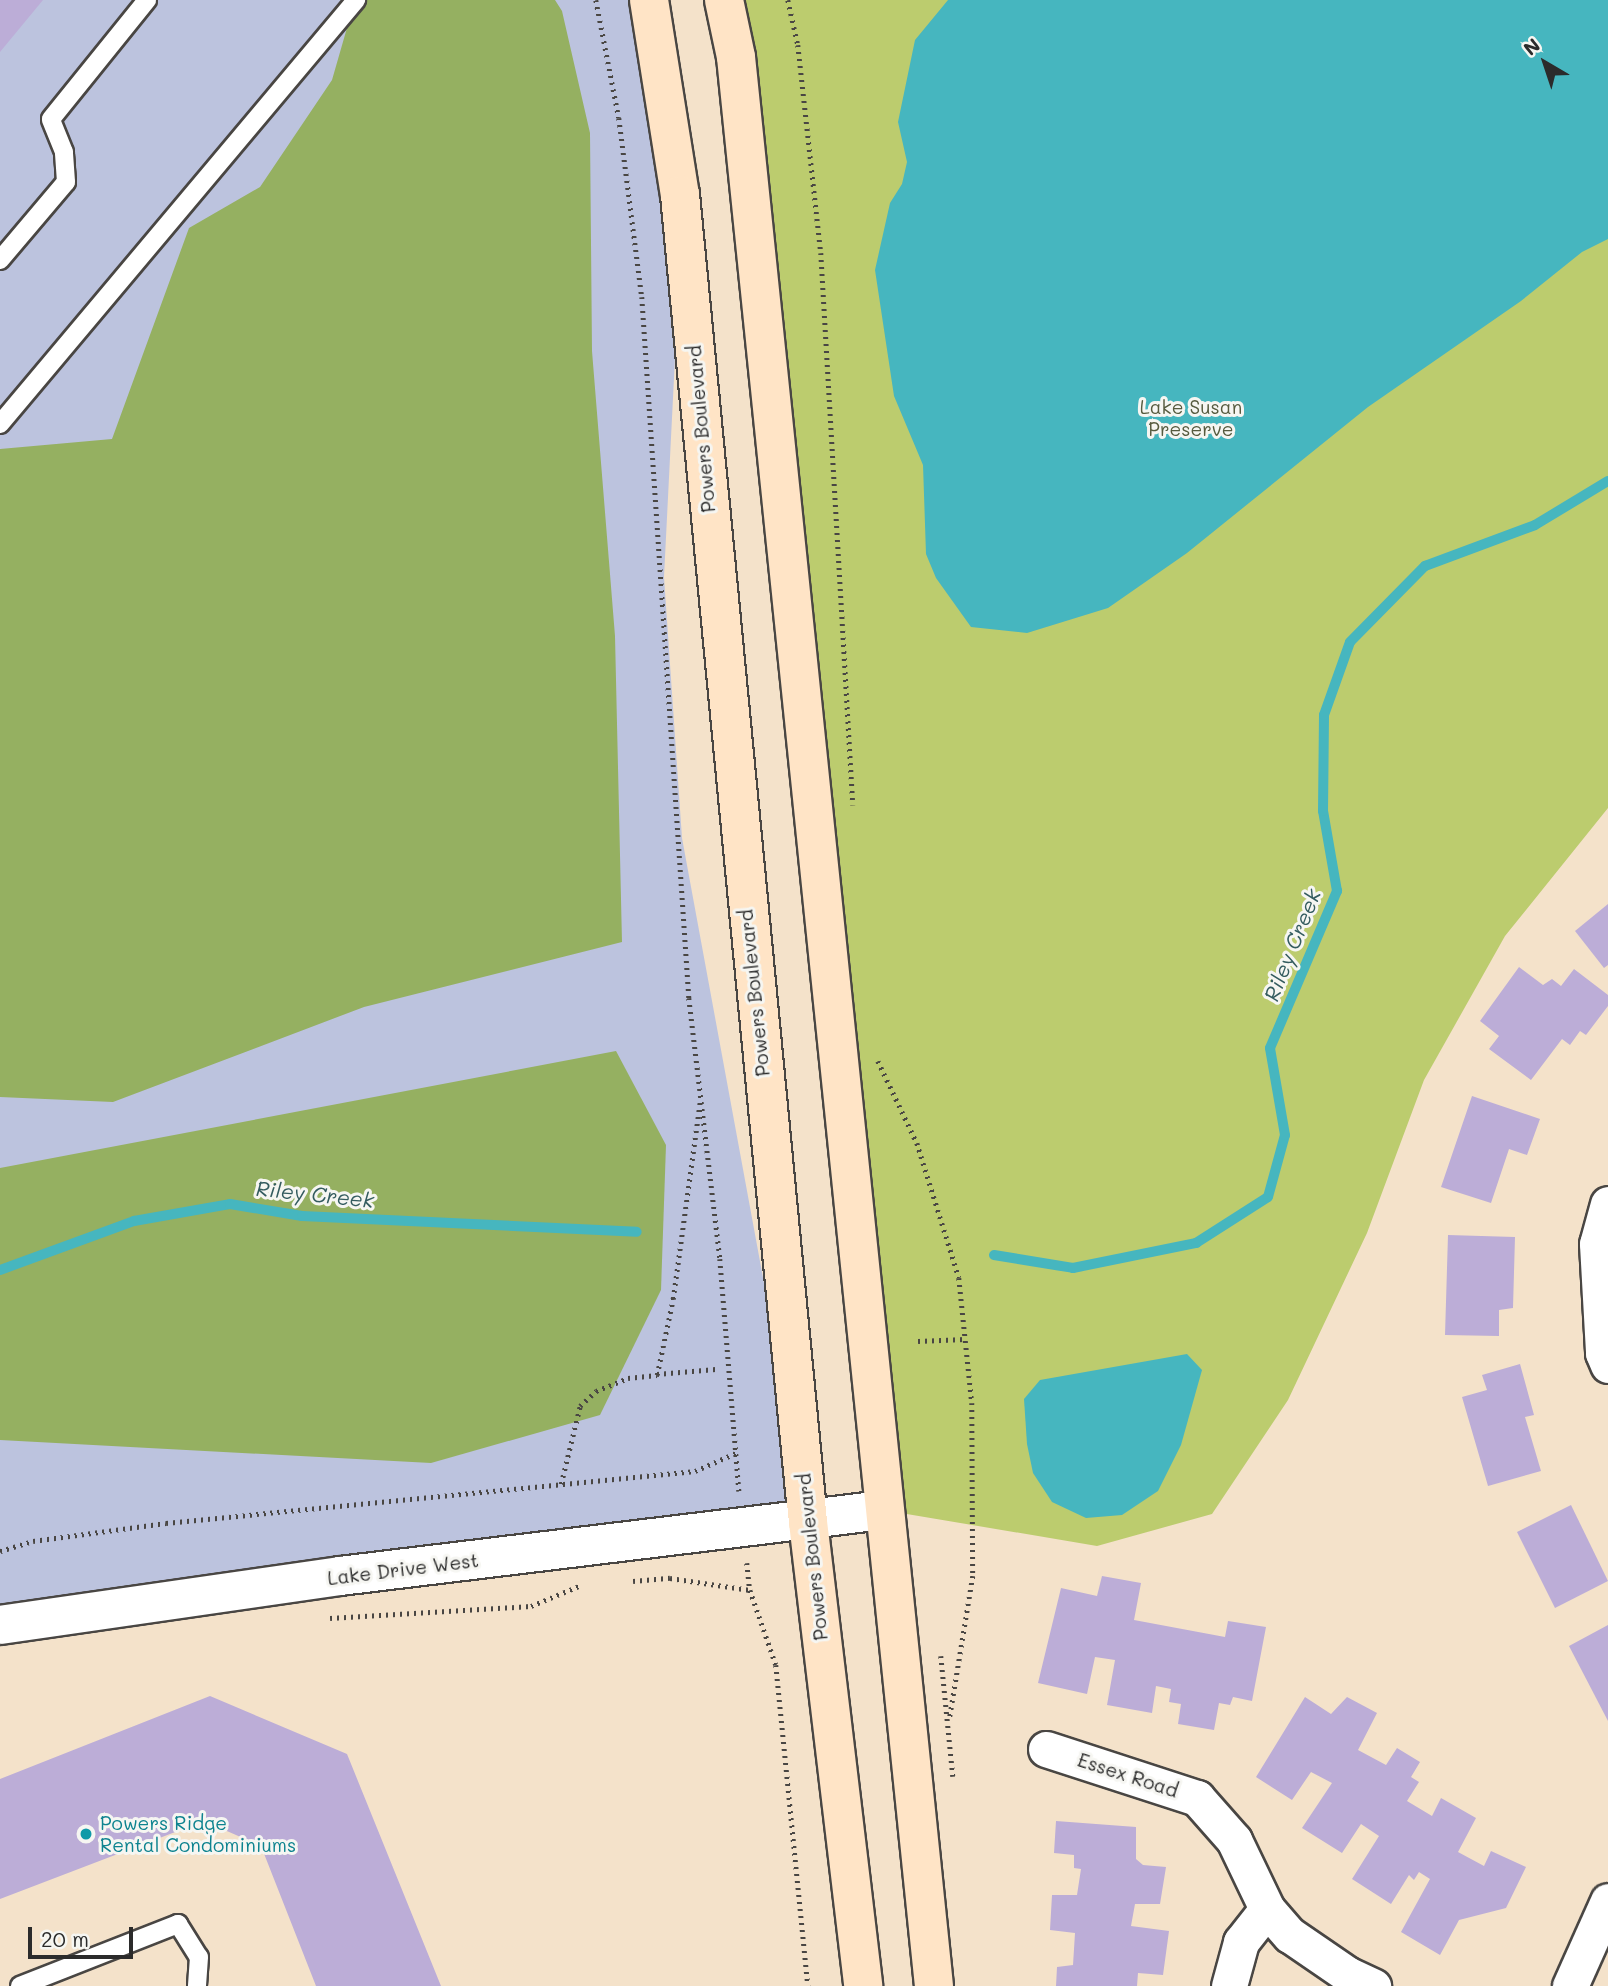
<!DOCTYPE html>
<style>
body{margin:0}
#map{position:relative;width:1608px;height:1986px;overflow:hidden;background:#f4e2ca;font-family:Mali,sans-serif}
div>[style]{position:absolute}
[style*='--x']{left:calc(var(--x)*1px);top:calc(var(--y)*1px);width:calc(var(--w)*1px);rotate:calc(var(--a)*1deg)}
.industrial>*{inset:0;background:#bcc3de}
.green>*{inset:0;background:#bccc6e}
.forest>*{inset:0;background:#95b061}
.water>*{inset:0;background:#46b6bf}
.stream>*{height:10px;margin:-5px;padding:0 5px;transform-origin:5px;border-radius:5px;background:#46b6bf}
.building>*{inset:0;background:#bcadd7}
.path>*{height:4.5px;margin-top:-2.25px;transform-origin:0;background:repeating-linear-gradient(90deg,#494643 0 2px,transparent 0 7px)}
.roads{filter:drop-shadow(2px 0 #494643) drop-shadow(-2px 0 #494643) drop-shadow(0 2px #494643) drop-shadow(0 -2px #494643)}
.service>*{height:18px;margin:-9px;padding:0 9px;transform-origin:9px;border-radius:9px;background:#fff}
.minor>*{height:35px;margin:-17.5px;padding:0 17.5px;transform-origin:17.5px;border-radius:17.5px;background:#fff}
.tertiary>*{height:38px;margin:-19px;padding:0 19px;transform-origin:19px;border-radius:19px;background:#fff}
.secondary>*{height:38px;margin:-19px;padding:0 19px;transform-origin:19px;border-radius:19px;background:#ffe4c6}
.dots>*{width:19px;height:19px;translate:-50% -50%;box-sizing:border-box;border:4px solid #f6f6f2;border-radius:50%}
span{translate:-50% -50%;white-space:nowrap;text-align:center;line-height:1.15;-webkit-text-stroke:6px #f6f6f2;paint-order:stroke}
.park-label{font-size:19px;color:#565b3f}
.street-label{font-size:19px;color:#2b2b2b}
.culture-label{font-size:19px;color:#0d838f}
.left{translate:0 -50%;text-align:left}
.water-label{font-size:21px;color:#345c5f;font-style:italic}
.north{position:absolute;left:1510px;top:28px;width:70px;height:70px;-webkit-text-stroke:5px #f6f6f2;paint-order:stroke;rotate:321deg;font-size:19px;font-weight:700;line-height:28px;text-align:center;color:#2b2b2b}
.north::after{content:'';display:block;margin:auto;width:24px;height:32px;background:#2b2b2b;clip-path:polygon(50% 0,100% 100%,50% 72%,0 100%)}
.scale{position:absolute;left:28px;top:1927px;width:105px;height:32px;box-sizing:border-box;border:4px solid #2b2b2b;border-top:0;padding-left:9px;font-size:21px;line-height:24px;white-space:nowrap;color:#2b2b2b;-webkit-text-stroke:5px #f6f6f2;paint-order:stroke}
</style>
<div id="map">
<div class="industrial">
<i style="clip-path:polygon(0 0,648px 0,682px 219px,664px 577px,682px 838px,808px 1522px,0 1641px)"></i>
</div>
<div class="green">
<i style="clip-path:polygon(724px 0,1608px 0,1608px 808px,1505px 936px,1424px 1080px,1367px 1233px,1288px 1400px,1212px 1514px,1097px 1546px,883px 1510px)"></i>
</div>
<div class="forest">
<i style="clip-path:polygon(355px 0,555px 0,562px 11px,590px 133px,592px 351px,615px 636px,622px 942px,364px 1007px,113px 1102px,0 1097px,0 449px,112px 439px,189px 228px,260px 187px,332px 80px)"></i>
<i style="clip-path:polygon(616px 1051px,666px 1145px,661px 1290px,600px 1415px,431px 1463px,0 1440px,0 1168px)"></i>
</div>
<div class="water">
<i style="clip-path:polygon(948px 0,1608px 0,1608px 239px,1582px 252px,1521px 301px,1368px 407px,1187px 553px,1108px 608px,1027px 633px,971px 627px,936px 578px,926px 554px,923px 465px,894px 396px,875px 270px,890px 203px,902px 184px,907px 162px,898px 122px,915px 40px)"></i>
<i style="clip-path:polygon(1187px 1354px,1202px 1370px,1181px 1445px,1158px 1491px,1122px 1515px,1086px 1518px,1052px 1502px,1033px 1473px,1027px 1444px,1024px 1399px,1040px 1380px)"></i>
</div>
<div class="stream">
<i style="--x:994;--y:1255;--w:80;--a:9.3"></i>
<i style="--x:1073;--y:1268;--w:126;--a:-11.5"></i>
<i style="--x:1196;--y:1243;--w:85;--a:-32.6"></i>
<i style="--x:1268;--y:1197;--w:64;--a:-74.7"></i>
<i style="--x:1285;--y:1135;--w:88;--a:-99.8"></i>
<i style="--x:1270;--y:1048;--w:171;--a:-66.9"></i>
<i style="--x:1337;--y:891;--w:81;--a:-99.9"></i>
<i style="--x:1323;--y:811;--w:96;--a:-89.4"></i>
<i style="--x:1324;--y:715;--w:77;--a:-70.4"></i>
<i style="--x:1350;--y:642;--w:107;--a:-45.4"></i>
<i style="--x:1425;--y:566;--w:117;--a:-20.4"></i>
<i style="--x:1535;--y:525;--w:85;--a:-31.1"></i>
<i style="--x:0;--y:1270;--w:143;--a:-20.1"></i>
<i style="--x:134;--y:1221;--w:97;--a:-10"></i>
<i style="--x:230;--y:1204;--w:73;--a:9.5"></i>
<i style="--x:302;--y:1216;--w:335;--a:2.7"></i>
</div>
<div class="building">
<i style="clip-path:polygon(0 0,43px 0,0 52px)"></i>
<i style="clip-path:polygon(1608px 904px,1608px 965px,1604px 968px,1575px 931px)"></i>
<i style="clip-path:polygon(1519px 967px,1543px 985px,1552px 979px,1561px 986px,1574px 969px,1608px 995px,1608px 1006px,1586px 1035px,1580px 1031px,1570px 1045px,1562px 1039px,1531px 1080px,1489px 1049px,1499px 1036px,1480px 1021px)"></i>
<i style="clip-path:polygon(1472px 1096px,1540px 1119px,1527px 1155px,1509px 1149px,1491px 1203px,1441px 1187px)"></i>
<i style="clip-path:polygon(1448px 1235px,1515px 1237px,1513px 1308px,1499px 1310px,1499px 1336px,1445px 1335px)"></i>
<i style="clip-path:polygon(1520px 1364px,1534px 1415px,1525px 1417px,1541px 1471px,1488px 1486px,1462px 1397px,1487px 1390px,1482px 1375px)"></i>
<i style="clip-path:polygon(1571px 1505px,1608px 1581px,1555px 1608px,1517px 1532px)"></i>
<i style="clip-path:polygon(1102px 1576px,1141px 1583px,1134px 1620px,1225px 1637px,1228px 1621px,1266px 1627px,1252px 1701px,1233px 1697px,1230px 1705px,1219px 1703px,1214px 1730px,1178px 1724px,1181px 1704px,1169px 1702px,1171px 1689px,1156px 1686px,1152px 1713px,1107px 1705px,1115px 1660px,1095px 1657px,1087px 1694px,1038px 1683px,1061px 1588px,1097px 1596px)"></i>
<i style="clip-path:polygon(1608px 1625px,1608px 1721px,1569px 1646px)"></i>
<i style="clip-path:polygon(210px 1696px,347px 1754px,441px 1986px,316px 1986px,261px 1846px,204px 1821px,0 1899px,0 1779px)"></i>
<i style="clip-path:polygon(1305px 1697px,1331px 1714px,1347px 1697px,1377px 1713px,1358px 1750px,1386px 1765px,1397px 1748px,1420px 1762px,1411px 1777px,1419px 1782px,1407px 1801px,1432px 1816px,1441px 1798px,1476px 1818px,1458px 1852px,1484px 1866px,1491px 1851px,1526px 1867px,1506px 1908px,1459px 1920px,1440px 1955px,1401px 1932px,1430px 1879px,1419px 1872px,1414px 1880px,1409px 1875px,1391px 1904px,1352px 1879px,1379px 1836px,1361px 1824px,1342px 1853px,1302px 1828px,1332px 1783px,1311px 1772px,1292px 1800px,1256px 1777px)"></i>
<i style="clip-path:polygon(1056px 1821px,1136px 1827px,1136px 1859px,1143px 1865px,1166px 1867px,1160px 1904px,1135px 1904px,1131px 1926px,1169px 1931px,1163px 1975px,1138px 1973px,1137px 1986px,1056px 1986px,1057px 1967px,1073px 1965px,1075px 1933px,1050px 1930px,1052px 1895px,1077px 1895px,1081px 1869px,1074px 1868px,1074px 1855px,1054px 1853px)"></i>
</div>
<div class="path">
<i style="--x:596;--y:0;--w:120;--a:79"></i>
<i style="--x:619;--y:118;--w:180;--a:82.7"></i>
<i style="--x:642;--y:297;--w:703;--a:86.16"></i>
<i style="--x:689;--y:998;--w:263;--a:83.2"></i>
<i style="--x:720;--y:1259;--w:233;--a:85.3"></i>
<i style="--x:788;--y:0;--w:46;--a:77.5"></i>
<i style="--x:798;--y:45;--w:209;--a:83.7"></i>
<i style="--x:821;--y:253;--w:553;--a:86.68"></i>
<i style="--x:878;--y:1061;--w:91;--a:64.6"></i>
<i style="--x:917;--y:1143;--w:141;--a:72.7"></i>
<i style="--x:959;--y:1278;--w:126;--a:84.1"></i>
<i style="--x:972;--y:1403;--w:173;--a:89.7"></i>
<i style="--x:973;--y:1576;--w:143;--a:99.3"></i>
<i style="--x:918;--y:1341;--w:47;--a:-2.4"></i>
<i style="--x:657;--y:1374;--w:59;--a:-4.8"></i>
<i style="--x:561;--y:1484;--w:80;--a:-76.3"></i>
<i style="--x:580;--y:1406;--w:22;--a:-43"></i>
<i style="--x:596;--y:1391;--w:35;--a:-22"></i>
<i style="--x:628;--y:1378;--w:29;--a:-6"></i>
<i style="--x:657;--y:1375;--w:78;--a:-78.1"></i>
<i style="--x:673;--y:1299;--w:200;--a:-82.2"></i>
<i style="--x:0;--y:1551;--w:34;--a:-17"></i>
<i style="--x:33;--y:1541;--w:134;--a:-7.7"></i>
<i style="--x:166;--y:1523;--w:532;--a:-5.61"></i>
<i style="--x:695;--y:1471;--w:45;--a:-23.7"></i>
<i style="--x:747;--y:1563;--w:27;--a:84"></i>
<i style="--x:750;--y:1590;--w:79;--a:70.9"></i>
<i style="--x:776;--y:1665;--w:323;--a:84.3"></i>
<i style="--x:633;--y:1581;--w:37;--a:-5"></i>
<i style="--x:670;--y:1578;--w:81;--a:8.5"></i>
<i style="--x:330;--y:1618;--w:201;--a:-3.4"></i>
<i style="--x:531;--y:1606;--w:52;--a:-22.6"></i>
<i style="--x:941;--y:1656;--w:121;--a:84.3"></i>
</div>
<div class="roads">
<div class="service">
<i style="--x:0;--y:260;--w:102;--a:-49.8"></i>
<i style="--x:66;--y:182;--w:30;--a:-94"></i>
<i style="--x:64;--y:152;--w:35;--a:-112"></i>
<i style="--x:51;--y:119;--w:153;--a:-51.1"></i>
<i style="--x:0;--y:424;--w:554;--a:-49.98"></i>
<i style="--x:20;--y:1986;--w:170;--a:-21.4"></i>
<i style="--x:178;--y:1924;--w:39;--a:58"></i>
<i style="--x:199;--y:1957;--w:29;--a:94"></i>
</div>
<div class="minor">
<i style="--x:1608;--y:1204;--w:41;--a:105.4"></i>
<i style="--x:1597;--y:1244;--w:109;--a:86.8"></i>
<i style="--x:1603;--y:1353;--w:13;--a:67"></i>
<i style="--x:1046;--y:1749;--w:159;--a:18"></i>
<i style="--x:1197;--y:1798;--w:56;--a:48.6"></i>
<i style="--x:1234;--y:1840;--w:76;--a:64.4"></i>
<i style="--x:1267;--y:1909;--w:35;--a:49"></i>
<i style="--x:1290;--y:1935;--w:69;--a:34.4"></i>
<i style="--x:1347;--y:1974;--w:29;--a:25"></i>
<i style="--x:1229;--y:1986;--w:46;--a:-74.7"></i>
<i style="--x:1241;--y:1942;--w:42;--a:-51.8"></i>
<i style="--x:1570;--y:1986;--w:93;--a:-65.9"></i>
</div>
<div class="tertiary">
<i style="--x:0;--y:1625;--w:344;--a:-8.2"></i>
<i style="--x:340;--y:1576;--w:547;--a:-6.93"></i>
</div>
<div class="secondary">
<i style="--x:649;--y:0;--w:197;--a:81"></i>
<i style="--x:680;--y:195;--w:1333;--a:84.49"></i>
<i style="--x:808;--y:1522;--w:467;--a:83.2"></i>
<i style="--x:724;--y:0;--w:58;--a:78.1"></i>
<i style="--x:736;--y:57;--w:1939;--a:84.14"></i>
</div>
</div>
<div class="dots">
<i style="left:86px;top:1834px;background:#0f9aa8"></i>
</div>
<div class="park-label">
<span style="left:1191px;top:418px">Lake Susan<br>Preserve</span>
</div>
<div class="street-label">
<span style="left:701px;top:429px;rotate:-95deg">Powers Boulevard</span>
<span style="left:754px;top:993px;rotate:-96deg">Powers Boulevard</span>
<span style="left:812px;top:1557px;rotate:-96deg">Powers Boulevard</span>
<span style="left:403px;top:1569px;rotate:-7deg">Lake Drive West</span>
<span style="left:1128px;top:1775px;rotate:18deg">Essex Road</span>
</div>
<div class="culture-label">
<span class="left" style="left:100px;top:1834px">Powers Ridge<br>Rental Condominiums</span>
</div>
<div class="water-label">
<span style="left:1292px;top:945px;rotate:-68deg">Riley Creek</span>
<span style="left:315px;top:1194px;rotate:6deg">Riley Creek</span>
</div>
<div class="north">N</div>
<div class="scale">20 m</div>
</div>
